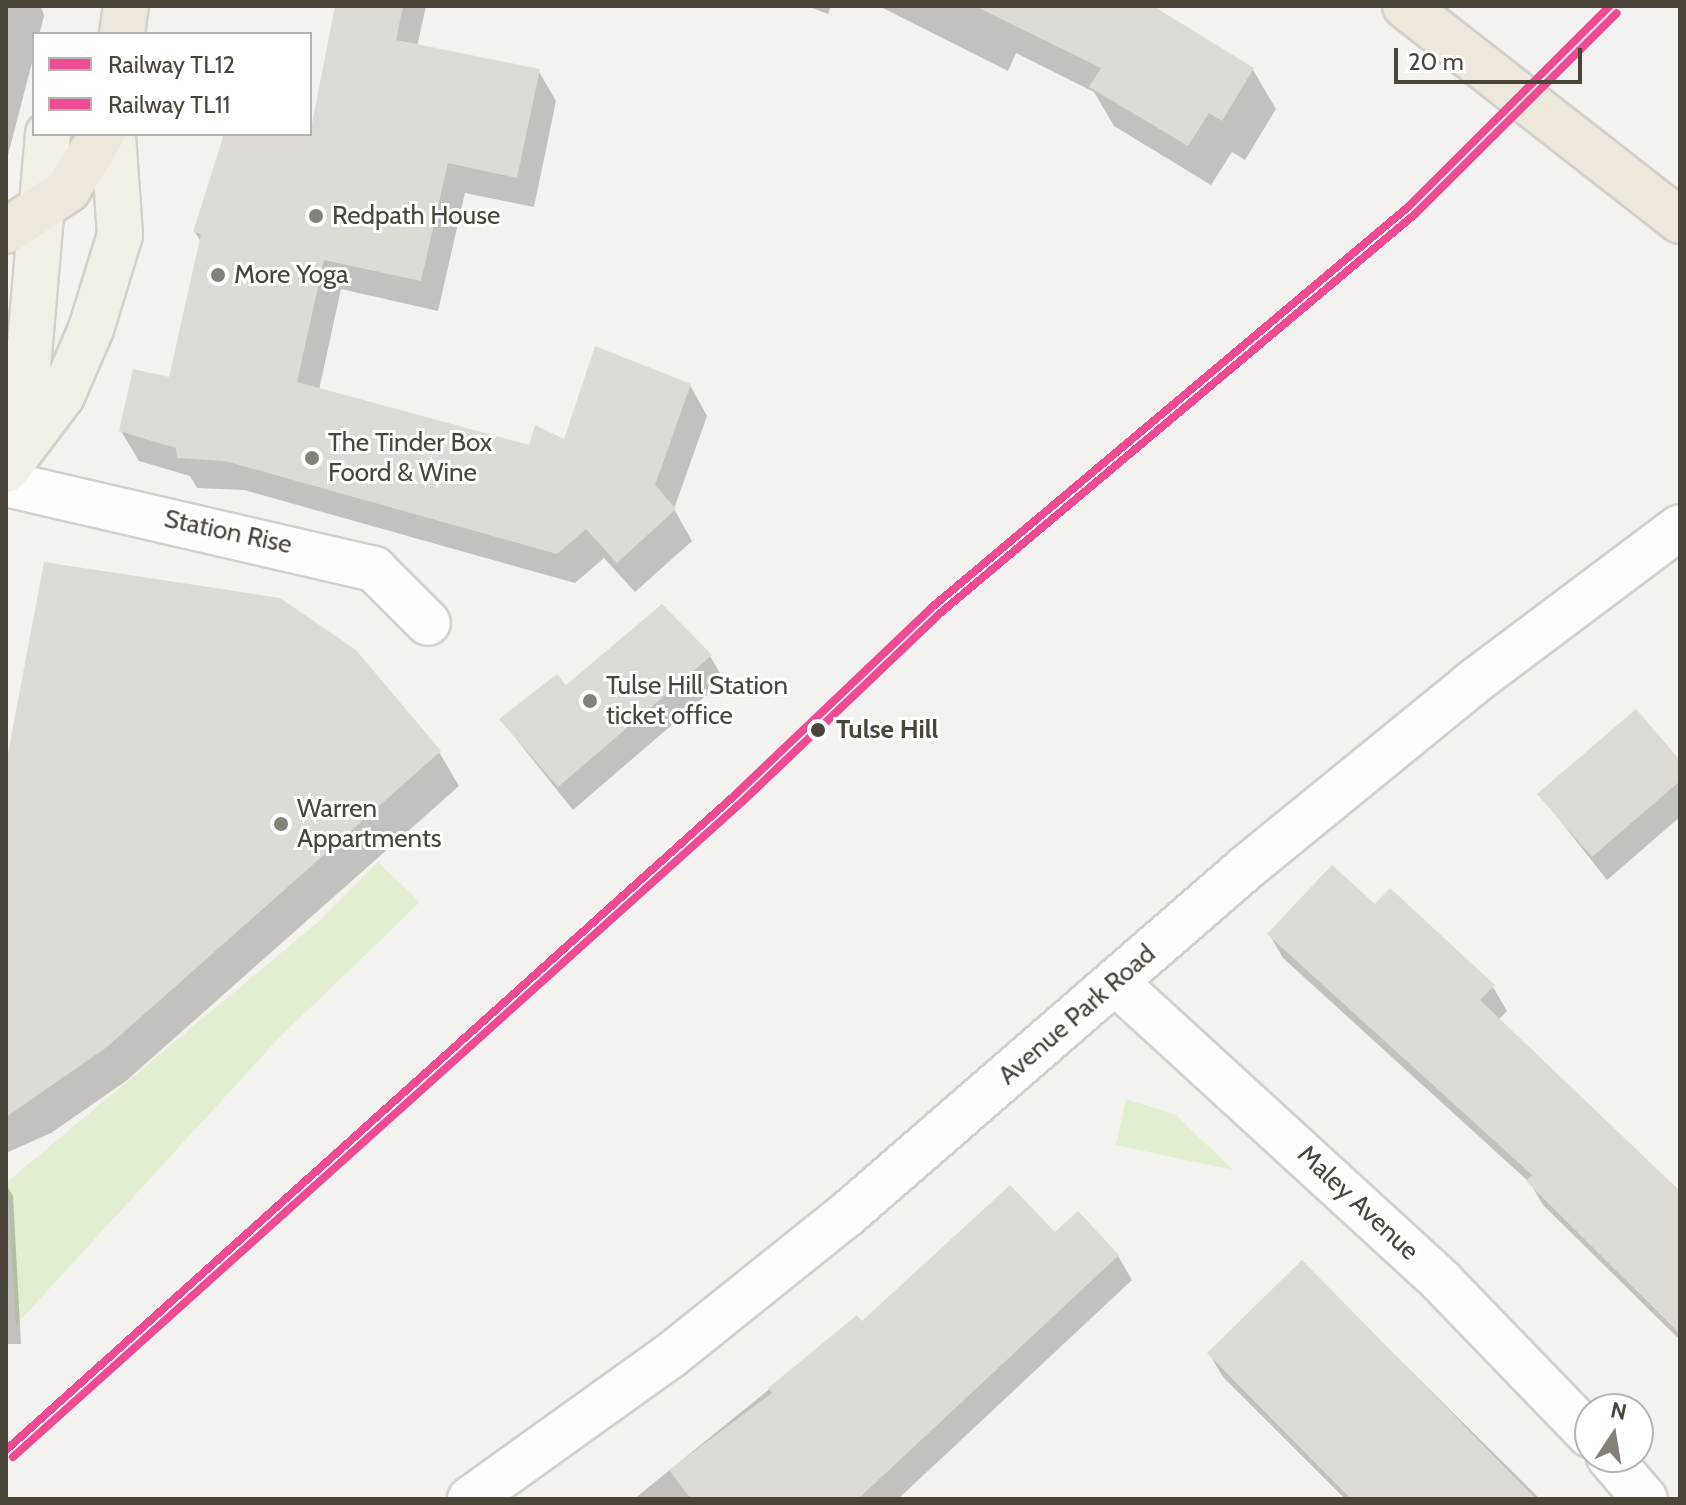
<!DOCTYPE html>
<style>
body{margin:0}
#map{position:relative;width:1686px;height:1505px;overflow:hidden;background:#f4f2ee;font-family:Cabin,sans-serif}
div>[style]{position:absolute}
[style*='--x']{left:calc(var(--x)*1px);top:calc(var(--y)*1px);width:calc(var(--w)*1px);rotate:calc(var(--a)*1deg)}
.green>*{inset:0;background:#e1eecf}
.shadow>*{inset:0;background:#0003}
.building>*{inset:0;background:#dedbd6}
.roads{filter:drop-shadow(2px 0 #d2d0cb) drop-shadow(-2px 0 #d2d0cb) drop-shadow(0 2px #d2d0cb) drop-shadow(0 -2px #d2d0cb)}
.street>*{height:44px;margin:-22px;padding:0 22px;transform-origin:22px;border-radius:22px;background:#fdfdfc}
.primary>*{height:44px;margin:-22px;padding:0 22px;transform-origin:22px;border-radius:22px;background:#f2efe6}
.highway>*{height:44px;margin:-22px;padding:0 22px;transform-origin:22px;border-radius:22px;background:#ede8db}
.rail-1>*{height:8px;margin:-4px;padding:0 4px;transform-origin:4px;border-radius:4px;background:#ee4b95}
.rail-2>*{height:8px;margin:-4px;padding:0 4px;transform-origin:4px;border-radius:4px;background:#ee4b95}
.dots>*{width:22px;height:22px;translate:-50% -50%;box-sizing:border-box;border:4px solid #fff;border-radius:50%}
span{translate:-50% -50%;white-space:nowrap;text-align:center;line-height:1.15;-webkit-text-stroke:6px #fff;paint-order:stroke}
.poi-label{font-size:26px;color:#4b4439}
.left{translate:0 -50%;text-align:left}
.street-label{font-size:26px;color:#4b4439}
.stop-label{font-size:26px;color:#4b4439;font-weight:700}
.frame{position:absolute;inset:0;border:8px solid #4b4439;pointer-events:none}
.legend{position:absolute;left:32px;top:32px;width:280px;height:104px;box-sizing:border-box;background:#fff;border:2px solid #b7b4b0;margin:0;padding:10px 14px;list-style:none;font-size:24px;color:#4b4439}
.legend li{display:flex;align-items:center;gap:16px;height:40px}
.legend b{width:40px;border:2px solid #b7b4b0}
.north{position:absolute;left:1574px;top:1393px;width:80px;height:80px;box-sizing:border-box;background:#fff;border:2px solid #b7b4b0;border-radius:50%;rotate:12deg;font-size:22px;font-weight:700;line-height:32px;text-align:center;color:#4b4439}
.north::after{content:'';display:block;margin:auto;width:28px;height:36px;background:#868178;clip-path:polygon(50% 0,100% 100%,50% 72%,0 100%)}
.scale{position:absolute;left:1394px;top:48px;width:188px;height:36px;box-sizing:border-box;border:4px solid #4b4439;border-top:0;padding-left:10px;font-size:24px;line-height:28px;white-space:nowrap;color:#4b4439;-webkit-text-stroke:6px #fff;paint-order:stroke}
</style>
<div id="map">
<div class="green">
<i style="clip-path:polygon(378px 862px,420px 902px,279px 1038px,16px 1325px,7px 1182px,318px 922px)"></i>
<i style="clip-path:polygon(1126px 1099px,1176px 1115px,1233px 1170px,1116px 1145px)"></i>
</div>
<div class="shadow">
<i style="clip-path:polygon(6px 6px,41px 6px,44px 16px,6px 163px)"></i>
<i style="clip-path:polygon(337px 6px,426px 6px,417px 47px,538px 70px,556px 101px,534px 207px,465px 193px,438px 311px,341px 289px,319px 390px,530px 448px,565px 442px,690px 385px,707px 416px,674px 509px,692px 541px,635px 592px,604px 558px,575px 583px,244px 490px,197px 488px,190px 476px,139px 461px,121px 431px,171px 379px,201px 242px,195px 232px,225px 134px,309px 144px)"></i>
<i style="clip-path:polygon(807px 6px,831px 6px,828px 14px)"></i>
<i style="clip-path:polygon(879px 6px,1149px 6px,1253px 70px,1276px 109px,1245px 160px,1232px 152px,1211px 185px,1114px 126px,1094px 92px,1016px 53px,1008px 71px)"></i>
<i style="clip-path:polygon(710px 656px,724px 680px,573px 810px,501px 720px,566px 688px)"></i>
<i style="clip-path:polygon(439px 752px,459px 786px,126px 1081px,51px 1133px,6px 1153px,6px 789px)"></i>
<i style="clip-path:polygon(1680px 763px,1680px 817px,1607px 880px,1540px 795px)"></i>
<i style="clip-path:polygon(1375px 907px,1493px 987px,1507px 1011px,1498px 1020px,1680px 1194px,1680px 1340px,1543px 1205px,1530px 1183px,1283px 958px,1269px 934px)"></i>
<i style="clip-path:polygon(6px 1185px,13px 1196px,21px 1344px,6px 1344px)"></i>
<i style="clip-path:polygon(1055px 1234px,1118px 1256px,1132px 1280px,898px 1499px,634px 1499px,857px 1318px,862px 1324px)"></i>
<i style="clip-path:polygon(1302px 1263px,1540px 1499px,1345px 1499px,1223px 1377px,1209px 1353px)"></i>
</div>
<div class="building">
<i style="clip-path:polygon(335px 6px,403px 6px,396px 40px,540px 69px,517px 178px,448px 163px,421px 281px,324px 260px,297px 382px,529px 445px,535px 425px,564px 439px,595px 346px,691px 384px,655px 485px,676px 509px,617px 563px,586px 529px,557px 554px,225px 461px,177px 458px,176px 448px,119px 431px,133px 369px,169px 377px,201px 234px,193px 232px,224px 134px,310px 134px)"></i>
<i style="clip-path:polygon(975px 6px,1153px 6px,1254px 68px,1222px 121px,1209px 113px,1188px 146px,1089px 87px,1101px 68px)"></i>
<i style="clip-path:polygon(44px 562px,280px 598px,356px 650px,441px 751px,107px 1047px,6px 1117px,6px 764px)"></i>
<i style="clip-path:polygon(662px 604px,712px 655px,558px 787px,499px 719px,557px 674px,566px 685px)"></i>
<i style="clip-path:polygon(1636px 709px,1680px 760px,1680px 781px,1592px 857px,1537px 794px)"></i>
<i style="clip-path:polygon(1332px 865px,1375px 904px,1390px 888px,1495px 985px,1480px 1000px,1680px 1191px,1680px 1334px,1526px 1181px,1532px 1175px,1267px 934px)"></i>
<i style="clip-path:polygon(1010px 1185px,1055px 1232px,1078px 1211px,1119px 1255px,858px 1499px,691px 1499px,669px 1470px,772px 1393px,768px 1388px,857px 1315px,862px 1321px)"></i>
<i style="clip-path:polygon(1302px 1260px,1536px 1499px,1351px 1499px,1207px 1353px)"></i>
</div>
<div class="roads">
<div class="street">
<i style="--x:6;--y:484;--w:378;--a:13"></i>
<i style="--x:374;--y:569;--w:76;--a:45"></i>
<i style="--x:1115;--y:982;--w:444;--a:42.5"></i>
<i style="--x:1442;--y:1282;--w:213;--a:46"></i>
<i style="--x:1609;--y:1457;--w:55;--a:49.4"></i>
<i style="--x:470;--y:1499;--w:246;--a:-35.6"></i>
<i style="--x:670;--y:1356;--w:224;--a:-38.7"></i>
<i style="--x:845;--y:1216;--w:532;--a:-40.96"></i>
<i style="--x:1247;--y:867;--w:289;--a:-39.2"></i>
<i style="--x:1471;--y:684;--w:261;--a:-36.9"></i>
</div>
<div class="primary">
<i style="--x:6;--y:452;--w:88;--a:-75.5"></i>
<i style="--x:28;--y:367;--w:234;--a:-85.1"></i>
<i style="--x:6;--y:470;--w:93;--a:-52.9"></i>
<i style="--x:62;--y:396;--w:73;--a:-66.6"></i>
<i style="--x:91;--y:329;--w:98;--a:-72.9"></i>
<i style="--x:120;--y:235;--w:101;--a:-94"></i>
</div>
<div class="highway">
<i style="--x:1405;--y:6;--w:349;--a:38"></i>
<i style="--x:122;--y:34;--w:28;--a:-82"></i>
<i style="--x:6;--y:231;--w:74;--a:-33.5"></i>
<i style="--x:68;--y:190;--w:66;--a:-58.7"></i>
</div>
</div>
<div class="rail-1">
<i style="--x:6;--y:1450;--w:981;--a:-41.94"></i>
<i style="--x:736;--y:794;--w:269;--a:-43.6"></i>
<i style="--x:931;--y:608;--w:623;--a:-40.05"></i>
<i style="--x:1408;--y:207;--w:285;--a:-44.9"></i>
</div>
<div class="rail-2">
<i style="--x:13;--y:1457;--w:981;--a:-41.94"></i>
<i style="--x:743;--y:801;--w:269;--a:-43.6"></i>
<i style="--x:938;--y:615;--w:622;--a:-40.04"></i>
<i style="--x:1414;--y:215;--w:286;--a:-44.9"></i>
</div>
<div class="dots">
<i style="left:316px;top:216px;background:#868178"></i>
<i style="left:218px;top:275px;background:#868178"></i>
<i style="left:312px;top:458px;background:#868178"></i>
<i style="left:590px;top:701px;background:#868178"></i>
<i style="left:818px;top:730px;background:#4b4439"></i>
<i style="left:281px;top:824px;background:#868178"></i>
</div>
<div class="poi-label">
<span class="left" style="left:332px;top:216px">Redpath House</span>
<span class="left" style="left:234px;top:275px">More Yoga</span>
<span class="left" style="left:328px;top:458px">The Tinder Box<br>Foord &amp; Wine</span>
<span class="left" style="left:606px;top:701px">Tulse Hill Station<br>ticket office</span>
<span class="left" style="left:297px;top:824px">Warren<br>Appartments</span>
</div>
<div class="street-label">
<span style="left:228px;top:532px;rotate:12deg">Station Rise</span>
<span style="left:1077px;top:1015px;rotate:-41deg">Avenue Park Road</span>
<span style="left:1358px;top:1203px;rotate:43deg">Maley Avenue</span>
</div>
<div class="stop-label">
<span class="left" style="left:836px;top:730px">Tulse Hill</span>
</div>
<div class="frame"></div>
<ul class="legend">
<li><b style="height:10px;background:#ee4b95"></b>Railway TL12</li>
<li><b style="height:10px;background:#ee4b95"></b>Railway TL11</li>
</ul>
<div class="north">N</div>
<div class="scale">20 m</div>
</div>
